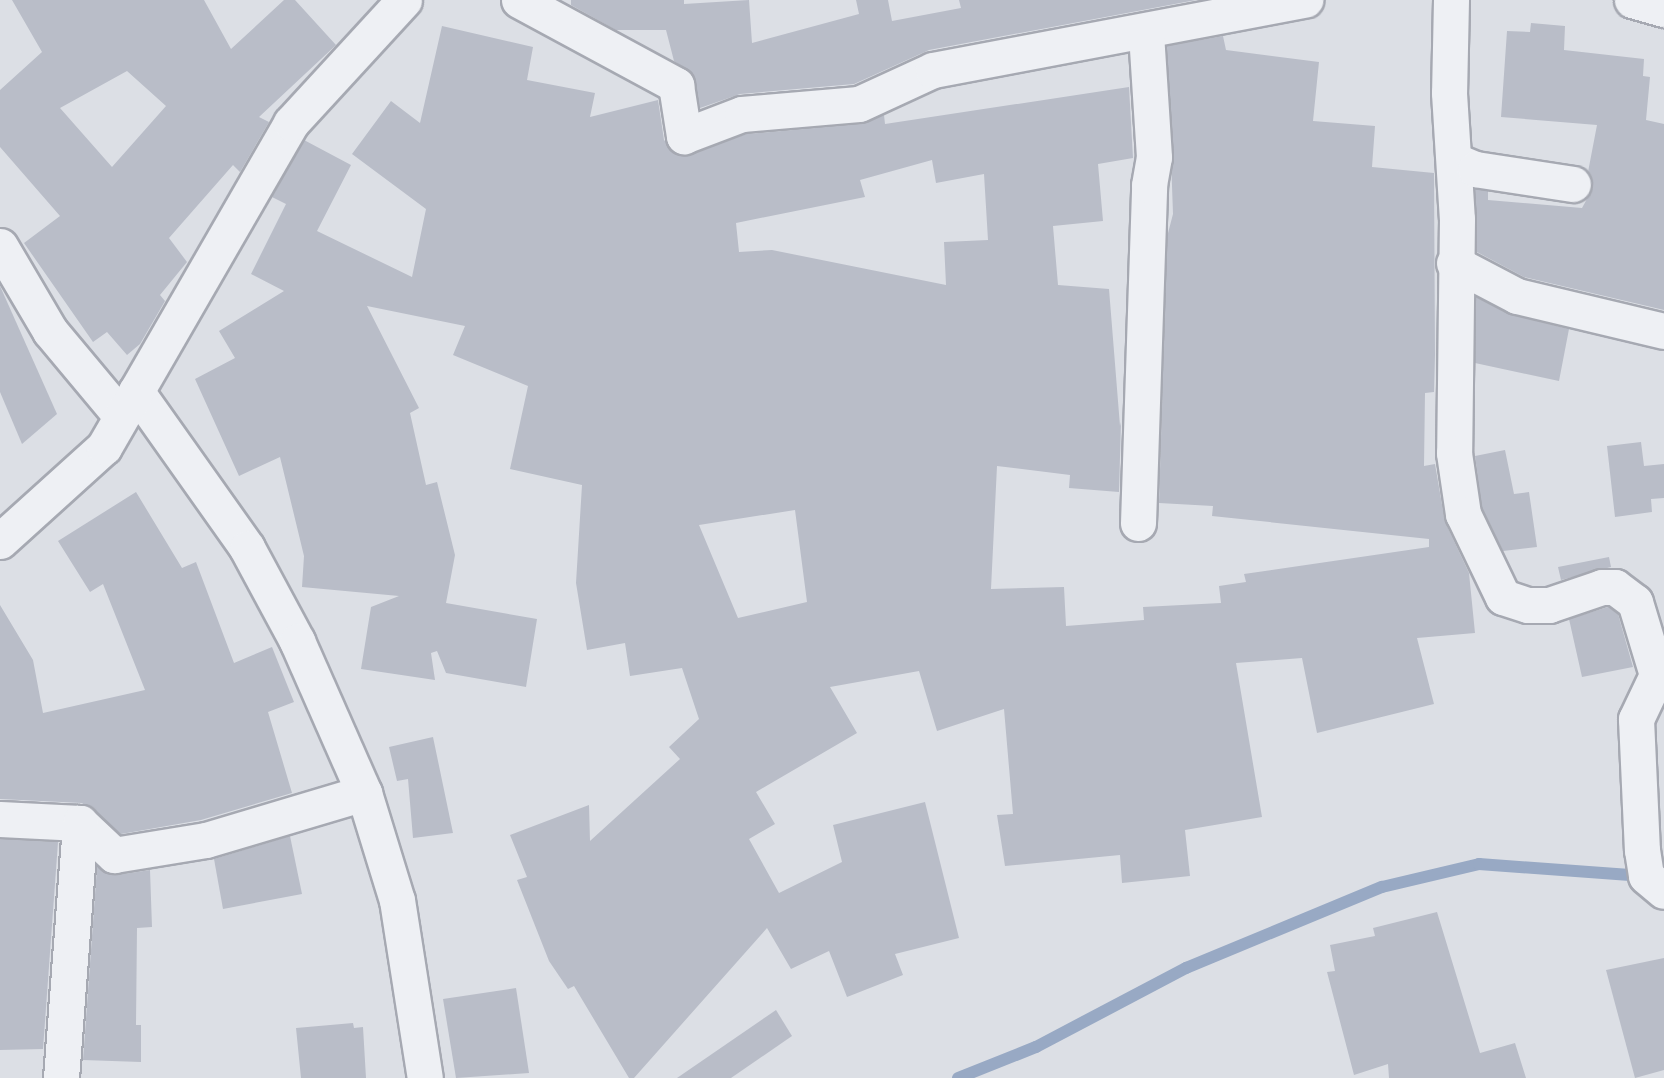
<!DOCTYPE html>
<style>
body{margin:0}
#map{position:relative;width:1664px;height:1078px;overflow:hidden;background:#dcdfe5;font-family:"Titillium Web",sans-serif}
div>[style]{position:absolute}
[style*='--x']{left:calc(var(--x)*1px);top:calc(var(--y)*1px);width:calc(var(--w)*1px);rotate:calc(var(--a)*1deg)}
.stream>*{height:12px;margin:-6px;padding:0 6px;transform-origin:6px;border-radius:6px;background:#98a9c4}
.building>*{inset:0;background:#b9bdc8}
.roads{filter:drop-shadow(2px 0 #a6a9b2) drop-shadow(-2px 0 #a6a9b2) drop-shadow(0 2px #a6a9b2) drop-shadow(0 -2px #a6a9b2)}
.minor>*{height:35px;margin:-17.5px;padding:0 17.5px;transform-origin:17.5px;border-radius:17.5px;background:#eef0f4}
span{translate:-50% -50%;white-space:nowrap;text-align:center;line-height:1.15;-webkit-text-stroke:5px #ebeef3;paint-order:stroke}
</style>
<div id="map">
<div class="stream">
<i style="--x:958;--y:1078;--w:84;--a:-21.7"></i>
<i style="--x:1036;--y:1047;--w:170;--a:-27.8"></i>
<i style="--x:1186;--y:968;--w:212;--a:-22.5"></i>
<i style="--x:1382;--y:887;--w:100;--a:-13.3"></i>
<i style="--x:1479;--y:864;--w:165;--a:4.2"></i>
</div>
<div class="building">
<i style="clip-path:polygon(evenodd,12px 0,204px 0,231px 49px,284px 0,295px 0,336px 45px,259px 117px,269px 122px,240px 172px,233px 165px,169px 238px,187px 262px,160px 295px,165px 301px,140px 344px,127px 355px,107px 332px,93px 342px,24px 243px,60px 216px,0 147px,0 90px,42px 52px,12px 0,127px 71px,166px 106px,112px 167px,60px 108px,127px 71px)"></i>
<i style="clip-path:polygon(571px 0,684px 0,684px 4px,749px 0,752px 43px,859px 14px,856px 0,888px 0,892px 21px,961px 8px,959px 0,1196px 0,929px 50px,854px 84px,740px 94px,700px 108px,693px 74px,674px 61px,666px 30px,616px 30px,571px 5px)"></i>
<i style="clip-path:polygon(1531px 23px,1565px 26px,1564px 50px,1644px 59px,1643px 76px,1650px 77px,1646px 120px,1664px 124px,1664px 310px,1524px 277px,1477px 252px,1475px 189px,1488px 191px,1488px 200px,1582px 208px,1593px 188px,1588px 172px,1597px 125px,1501px 117px,1507px 31px,1530px 32px)"></i>
<i style="clip-path:polygon(evenodd,442px 26px,533px 47px,527px 80px,595px 93px,590px 117px,658px 100px,664px 140px,680px 156px,747px 134px,861px 124px,884px 115px,885px 124px,1129px 87px,1133px 158px,1098px 164px,1103px 221px,1053px 226px,1058px 285px,1109px 289px,1120px 426px,1121px 422px,1119px 492px,1069px 488px,1070px 475px,997px 466px,991px 589px,1064px 587px,1066px 626px,1144px 620px,1143px 607px,1221px 603px,1219px 586px,1246px 582px,1244px 574px,1429px 547px,1429px 539px,1212px 516px,1213px 506px,1159px 503px,1167px 237px,1173px 214px,1167px 46px,1223px 36px,1226px 50px,1319px 62px,1313px 121px,1375px 126px,1372px 167px,1434px 173px,1435px 355px,1434px 392px,1425px 393px,1424px 466px,1435px 464px,1445px 522px,1469px 573px,1475px 633px,1417px 638px,1434px 704px,1317px 733px,1302px 658px,1236px 663px,1262px 817px,1185px 830px,1190px 876px,1122px 883px,1120px 855px,1005px 866px,997px 815px,1013px 814px,1004px 709px,937px 731px,919px 671px,830px 687px,857px 733px,756px 792px,775px 824px,749px 839px,779px 893px,842px 862px,833px 825px,925px 802px,959px 938px,895px 954px,903px 975px,847px 997px,829px 951px,791px 969px,767px 928px,634px 1078px,629px 1078px,574px 986px,568px 989px,549px 961px,517px 880px,527px 877px,510px 835px,589px 805px,590px 841px,680px 759px,669px 747px,699px 719px,682px 668px,630px 676px,625px 643px,587px 650px,576px 583px,582px 485px,510px 469px,528px 386px,453px 355px,465px 326px,367px 306px,419px 408px,410px 413px,426px 485px,437px 482px,455px 555px,446px 603px,537px 619px,526px 687px,446px 673px,437px 651px,431px 653px,435px 680px,361px 669px,371px 607px,399px 596px,302px 587px,304px 556px,280px 457px,239px 476px,195px 379px,235px 358px,219px 331px,284px 291px,251px 274px,286px 204px,272px 197px,304px 140px,351px 165px,317px 231px,412px 277px,426px 209px,352px 154px,391px 101px,420px 123px,442px 26px,932px 160px,936px 183px,984px 174px,988px 240px,944px 242px,946px 285px,772px 250px,739px 252px,736px 223px,865px 197px,860px 180px,932px 160px,442px 26px,795px 510px,807px 602px,738px 618px,699px 525px,795px 510px)"></i>
<i style="clip-path:polygon(0 286px,57px 414px,22px 444px,0 392px)"></i>
<i style="clip-path:polygon(1476px 297px,1512px 315px,1569px 329px,1559px 381px,1475px 363px)"></i>
<i style="clip-path:polygon(1641px 442px,1644px 466px,1664px 464px,1664px 498px,1651px 499px,1652px 512px,1615px 517px,1607px 446px)"></i>
<i style="clip-path:polygon(1505px 450px,1514px 494px,1529px 492px,1537px 547px,1503px 551px,1482px 508px,1475px 456px)"></i>
<i style="clip-path:polygon(136px 492px,182px 568px,196px 562px,234px 663px,272px 647px,294px 702px,268px 712px,292px 793px,201px 820px,121px 834px,82px 803px,0 799px,0 605px,33px 660px,43px 713px,145px 690px,103px 584px,90px 592px,58px 541px)"></i>
<i style="clip-path:polygon(1609px 557px,1611px 567px,1561px 580px,1558px 567px)"></i>
<i style="clip-path:polygon(1608px 607px,1618px 614px,1633px 667px,1582px 677px,1569px 619px)"></i>
<i style="clip-path:polygon(433px 737px,453px 833px,413px 838px,408px 779px,397px 781px,389px 747px)"></i>
<i style="clip-path:polygon(290px 836px,302px 894px,223px 909px,214px 859px)"></i>
<i style="clip-path:polygon(0 839px,58px 842px,43px 1049px,0 1050px)"></i>
<i style="clip-path:polygon(97px 867px,117px 875px,150px 870px,152px 927px,137px 928px,136px 1025px,141px 1025px,141px 1062px,83px 1060px)"></i>
<i style="clip-path:polygon(1437px 912px,1480px 1053px,1515px 1043px,1526px 1078px,1389px 1078px,1388px 1064px,1354px 1075px,1327px 972px,1335px 971px,1330px 945px,1375px 936px,1373px 928px)"></i>
<i style="clip-path:polygon(1664px 958px,1664px 1070px,1635px 1078px,1606px 970px)"></i>
<i style="clip-path:polygon(516px 988px,529px 1073px,456px 1078px,443px 999px)"></i>
<i style="clip-path:polygon(776px 1010px,792px 1036px,731px 1078px,677px 1078px)"></i>
<i style="clip-path:polygon(353px 1023px,354px 1028px,363px 1027px,366px 1078px,301px 1078px,296px 1028px)"></i>
</div>
<div class="roads">
<div class="minor">
<i style="--x:519;--y:0;--w:179;--a:28.4"></i>
<i style="--x:676;--y:85;--w:52;--a:81.1"></i>
<i style="--x:684;--y:136;--w:62;--a:-20.8"></i>
<i style="--x:742;--y:114;--w:117;--a:-4.9"></i>
<i style="--x:859;--y:104;--w:81;--a:-24.7"></i>
<i style="--x:933;--y:70;--w:379;--a:-10.7"></i>
<i style="--x:1451;--y:0;--w:93;--a:91.2"></i>
<i style="--x:1449;--y:93;--w:126;--a:86.4"></i>
<i style="--x:1457;--y:219;--w:234;--a:90.7"></i>
<i style="--x:1454;--y:453;--w:62;--a:81.6"></i>
<i style="--x:1463;--y:514;--w:92;--a:64.3"></i>
<i style="--x:1503;--y:597;--w:26;--a:18"></i>
<i style="--x:1528;--y:605;--w:21;--a:0"></i>
<i style="--x:1549;--y:605;--w:56;--a:-18.8"></i>
<i style="--x:1602;--y:587;--w:13;--a:0"></i>
<i style="--x:1615;--y:587;--w:25;--a:37"></i>
<i style="--x:1635;--y:602;--w:76;--a:73.2"></i>
<i style="--x:1657;--y:675;--w:49;--a:115.5"></i>
<i style="--x:1636;--y:719;--w:131;--a:87.4"></i>
<i style="--x:1642;--y:850;--w:26;--a:81"></i>
<i style="--x:1646;--y:876;--w:23;--a:40"></i>
<i style="--x:1632;--y:0;--w:33;--a:16"></i>
<i style="--x:1456;--y:161;--w:21;--a:23"></i>
<i style="--x:1475;--y:169;--w:99;--a:8.7"></i>
<i style="--x:0;--y:246;--w:99;--a:59.5"></i>
<i style="--x:50;--y:331;--w:111;--a:50.1"></i>
<i style="--x:1454;--y:263;--w:71;--a:27.6"></i>
<i style="--x:1517;--y:296;--w:151;--a:13.4"></i>
<i style="--x:136;--y:391;--w:192;--a:54.7"></i>
<i style="--x:247;--y:548;--w:106;--a:61.7"></i>
<i style="--x:297;--y:641;--w:166;--a:66.2"></i>
<i style="--x:364;--y:793;--w:112;--a:72.9"></i>
<i style="--x:397;--y:900;--w:180;--a:81.1"></i>
<i style="--x:1138;--y:523;--w:338;--a:-88.1"></i>
<i style="--x:1149;--y:185;--w:28;--a:-80"></i>
<i style="--x:1154;--y:157;--w:124;--a:-93.7"></i>
<i style="--x:0;--y:541;--w:140;--a:-42.1"></i>
<i style="--x:104;--y:447;--w:374;--a:-60"></i>
<i style="--x:291;--y:123;--w:167;--a:-47.4"></i>
<i style="--x:0;--y:819;--w:80;--a:2.9"></i>
<i style="--x:80;--y:823;--w:47;--a:43.3"></i>
<i style="--x:114;--y:855;--w:93;--a:-9.3"></i>
<i style="--x:206;--y:840;--w:165;--a:-16.6"></i>
<i style="--x:61;--y:1078;--w:256;--a:-85.7"></i>
</div>
</div>
</div>
